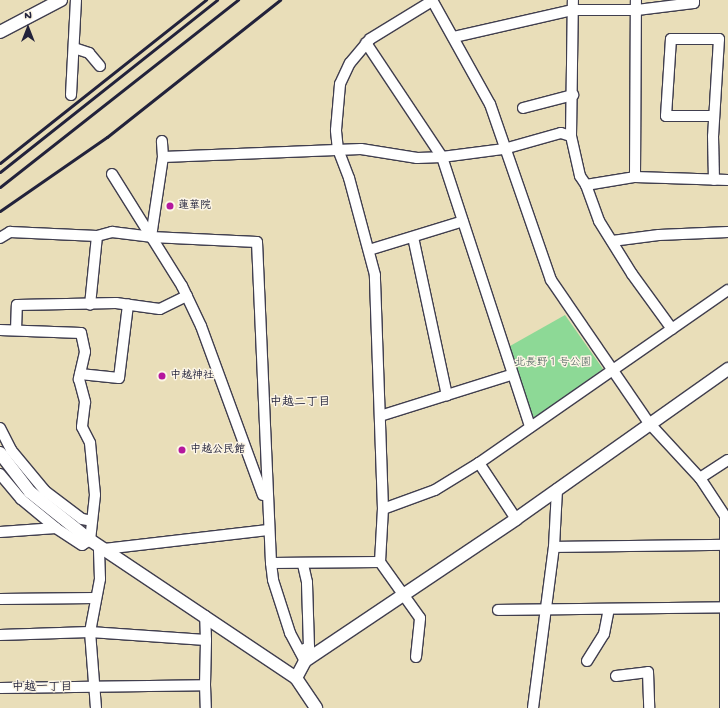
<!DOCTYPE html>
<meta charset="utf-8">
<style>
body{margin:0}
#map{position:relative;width:728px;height:708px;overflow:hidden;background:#e9deb9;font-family:"Gochi Hand","Klee One",sans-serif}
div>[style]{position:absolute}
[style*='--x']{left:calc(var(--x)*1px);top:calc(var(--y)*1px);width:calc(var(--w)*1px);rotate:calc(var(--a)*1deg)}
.green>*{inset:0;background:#8dd996}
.roads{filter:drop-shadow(1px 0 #403e4e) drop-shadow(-1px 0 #403e4e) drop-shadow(0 1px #403e4e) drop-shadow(0 -1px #403e4e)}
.minor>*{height:10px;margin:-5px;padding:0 5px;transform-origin:5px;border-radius:5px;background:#fff}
.tertiary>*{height:12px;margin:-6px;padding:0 6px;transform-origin:6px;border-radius:6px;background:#fff}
.rail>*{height:3px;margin:-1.5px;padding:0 1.5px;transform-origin:1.5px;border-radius:1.5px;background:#22223b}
.dots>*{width:11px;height:11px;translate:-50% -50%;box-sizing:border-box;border:2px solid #fcf5e5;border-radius:50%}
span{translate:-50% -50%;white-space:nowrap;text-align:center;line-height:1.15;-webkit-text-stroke:3px #fcf5e5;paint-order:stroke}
.poi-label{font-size:11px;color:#22223b;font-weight:700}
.left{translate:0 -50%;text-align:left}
.park-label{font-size:11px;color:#425956}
.neighbourhood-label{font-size:12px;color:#22223b;font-weight:700}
.north{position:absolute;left:8px;top:8px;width:40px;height:40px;-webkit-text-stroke:3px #fcf5e5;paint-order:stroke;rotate:0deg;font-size:11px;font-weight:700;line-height:16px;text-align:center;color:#22223b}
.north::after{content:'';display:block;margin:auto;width:14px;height:18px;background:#22223b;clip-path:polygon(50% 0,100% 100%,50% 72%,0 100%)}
</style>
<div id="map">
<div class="green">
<i style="clip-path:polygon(565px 315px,603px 369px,535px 418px,531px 415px,510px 346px)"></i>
</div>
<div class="roads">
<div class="minor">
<i style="--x:432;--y:0;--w:119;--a:60.9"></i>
<i style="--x:490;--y:104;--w:186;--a:70.9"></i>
<i style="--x:551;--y:280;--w:173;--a:55.6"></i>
<i style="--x:649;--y:423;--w:75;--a:47.2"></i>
<i style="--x:700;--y:478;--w:45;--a:56.7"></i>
<i style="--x:725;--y:516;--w:192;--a:90"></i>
<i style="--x:454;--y:37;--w:122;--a:-12.8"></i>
<i style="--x:573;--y:10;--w:64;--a:0"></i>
<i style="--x:637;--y:10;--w:57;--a:-7"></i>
<i style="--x:694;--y:3;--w:3;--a:-90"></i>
<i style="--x:366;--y:43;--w:137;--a:56.3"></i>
<i style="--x:442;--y:157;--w:284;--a:71.9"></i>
<i style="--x:74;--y:48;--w:16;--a:18"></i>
<i style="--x:89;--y:53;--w:17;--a:50"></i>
<i style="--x:71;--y:95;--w:95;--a:-87"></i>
<i style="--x:523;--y:108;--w:52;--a:-14.6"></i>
<i style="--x:714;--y:116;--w:48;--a:180"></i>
<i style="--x:666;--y:116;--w:77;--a:-86.3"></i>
<i style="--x:671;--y:39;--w:48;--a:0"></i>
<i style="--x:719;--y:39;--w:97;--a:93.5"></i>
<i style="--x:713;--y:136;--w:44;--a:88.7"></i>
<i style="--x:571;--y:136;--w:136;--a:-89.2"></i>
<i style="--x:163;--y:157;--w:198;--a:-2.3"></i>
<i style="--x:361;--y:149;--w:57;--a:9.1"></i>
<i style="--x:417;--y:158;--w:25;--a:-2"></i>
<i style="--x:442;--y:157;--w:63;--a:-7.4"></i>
<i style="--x:504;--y:149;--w:59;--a:-15.7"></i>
<i style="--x:561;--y:133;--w:10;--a:17"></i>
<i style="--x:571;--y:136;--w:41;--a:77.3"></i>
<i style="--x:580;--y:176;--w:11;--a:56"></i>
<i style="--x:586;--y:185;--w:38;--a:70"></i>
<i style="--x:599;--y:221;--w:62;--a:58.1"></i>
<i style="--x:632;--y:274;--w:68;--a:54"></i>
<i style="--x:112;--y:174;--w:132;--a:58"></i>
<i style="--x:182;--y:286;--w:44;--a:64.6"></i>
<i style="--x:201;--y:326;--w:180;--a:69.9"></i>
<i style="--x:635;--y:177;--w:177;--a:-89.7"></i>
<i style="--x:586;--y:185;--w:50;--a:-9.3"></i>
<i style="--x:635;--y:177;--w:93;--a:1.8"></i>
<i style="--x:97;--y:236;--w:16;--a:-15"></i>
<i style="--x:112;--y:232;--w:39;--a:7"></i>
<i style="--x:151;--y:237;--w:106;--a:2.7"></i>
<i style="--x:257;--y:242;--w:321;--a:87.5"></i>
<i style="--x:271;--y:563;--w:17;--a:83"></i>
<i style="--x:273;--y:580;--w:56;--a:72.2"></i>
<i style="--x:290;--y:633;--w:32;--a:62"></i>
<i style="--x:151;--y:237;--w:81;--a:-81.5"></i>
<i style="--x:163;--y:157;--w:16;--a:-94"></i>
<i style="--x:413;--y:237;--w:162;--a:77.9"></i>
<i style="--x:0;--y:238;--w:12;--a:-31"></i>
<i style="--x:10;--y:232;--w:87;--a:2.6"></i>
<i style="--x:97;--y:236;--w:69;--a:95.8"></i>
<i style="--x:612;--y:241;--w:47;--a:-7.3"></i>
<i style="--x:659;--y:235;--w:69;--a:-2.5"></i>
<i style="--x:369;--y:250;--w:98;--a:-17.1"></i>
<i style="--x:0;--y:330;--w:81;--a:2.1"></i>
<i style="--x:81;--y:333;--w:19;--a:78"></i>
<i style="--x:85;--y:352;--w:28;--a:103"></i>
<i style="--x:79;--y:379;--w:24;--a:75"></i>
<i style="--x:85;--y:402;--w:25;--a:97"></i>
<i style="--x:82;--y:427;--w:18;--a:63"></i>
<i style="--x:90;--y:443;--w:52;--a:84.5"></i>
<i style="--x:95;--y:495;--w:45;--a:96.3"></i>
<i style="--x:90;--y:540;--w:9;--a:148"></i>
<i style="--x:82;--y:545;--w:31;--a:-147"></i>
<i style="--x:56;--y:528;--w:56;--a:175.9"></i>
<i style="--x:16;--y:330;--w:25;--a:-88"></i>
<i style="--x:17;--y:305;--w:99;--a:-1.2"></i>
<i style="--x:116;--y:303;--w:44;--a:7.8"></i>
<i style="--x:160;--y:309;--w:30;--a:-26"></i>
<i style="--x:80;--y:374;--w:39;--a:6"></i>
<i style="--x:119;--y:378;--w:74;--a:-83"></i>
<i style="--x:380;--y:416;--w:137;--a:-17.4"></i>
<i style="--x:0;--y:428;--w:25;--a:63"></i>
<i style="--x:11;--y:450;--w:53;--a:50.3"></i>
<i style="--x:45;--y:491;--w:46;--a:37.1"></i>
<i style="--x:82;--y:519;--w:10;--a:11"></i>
<i style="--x:479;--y:463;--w:67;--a:56.5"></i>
<i style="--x:0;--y:474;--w:33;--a:50"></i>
<i style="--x:21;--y:499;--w:45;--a:39.6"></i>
<i style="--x:700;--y:478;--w:33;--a:-33"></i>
<i style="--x:383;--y:509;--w:55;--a:-20.1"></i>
<i style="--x:435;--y:490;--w:52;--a:-31.5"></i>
<i style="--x:479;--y:463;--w:303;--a:-34.8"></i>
<i style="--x:554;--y:547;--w:171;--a:-0.7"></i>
<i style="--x:104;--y:549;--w:165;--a:-6.6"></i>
<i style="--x:271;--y:563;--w:109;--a:-0.5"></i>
<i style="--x:0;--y:599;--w:95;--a:-0.6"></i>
<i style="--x:498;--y:610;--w:230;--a:-0.7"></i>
<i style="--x:0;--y:635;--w:90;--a:-1.9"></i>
<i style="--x:90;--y:632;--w:116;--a:3.9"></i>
<i style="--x:206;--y:640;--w:24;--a:-92"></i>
<i style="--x:300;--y:651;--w:10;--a:-24"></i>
<i style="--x:309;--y:647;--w:65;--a:-91.8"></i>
<i style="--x:307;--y:582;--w:18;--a:-103"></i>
<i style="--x:416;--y:657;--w:39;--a:-84"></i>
<i style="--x:420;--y:618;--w:69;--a:-125.5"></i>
<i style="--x:380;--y:562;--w:53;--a:-86.8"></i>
<i style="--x:383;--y:509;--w:234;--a:-92"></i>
<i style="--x:375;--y:275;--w:100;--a:-105"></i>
<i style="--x:349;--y:178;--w:30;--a:-111"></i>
<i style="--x:338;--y:150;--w:20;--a:-96"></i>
<i style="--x:336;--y:130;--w:46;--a:-85"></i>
<i style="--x:340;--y:84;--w:23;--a:-65"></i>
<i style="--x:350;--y:63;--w:31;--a:-50"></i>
<i style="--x:370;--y:39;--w:73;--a:-31.5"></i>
<i style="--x:587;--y:661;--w:32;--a:-58"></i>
<i style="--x:604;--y:634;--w:25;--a:-79"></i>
<i style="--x:616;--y:676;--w:32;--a:-7"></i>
<i style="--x:648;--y:672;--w:36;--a:88"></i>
<i style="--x:205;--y:685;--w:23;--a:88"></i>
<i style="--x:0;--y:688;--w:205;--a:-0.8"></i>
<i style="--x:205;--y:685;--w:45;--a:-88.7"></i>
<i style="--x:96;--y:708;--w:76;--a:-94.5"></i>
<i style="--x:90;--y:632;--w:54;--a:-79.3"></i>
<i style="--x:100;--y:579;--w:33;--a:-92"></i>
<i style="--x:533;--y:708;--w:162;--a:-82.6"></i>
<i style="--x:554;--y:547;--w:58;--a:-87"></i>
</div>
<div class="tertiary">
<i style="--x:0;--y:32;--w:69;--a:-27.7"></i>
<i style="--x:0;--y:453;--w:49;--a:52.4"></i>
<i style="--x:30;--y:492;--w:77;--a:38.7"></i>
<i style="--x:90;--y:540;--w:248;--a:33.8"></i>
<i style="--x:296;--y:678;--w:36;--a:56"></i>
<i style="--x:296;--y:678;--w:19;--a:-62"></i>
<i style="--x:305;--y:661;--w:254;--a:-33.9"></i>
<i style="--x:516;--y:519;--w:260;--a:-35.3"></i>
</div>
</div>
<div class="rail">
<i style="--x:0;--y:163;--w:263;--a:-38.4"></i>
<i style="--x:0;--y:172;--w:277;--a:-38.4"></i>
<i style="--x:0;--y:187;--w:303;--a:-38.2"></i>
<i style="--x:0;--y:211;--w:130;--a:-34.7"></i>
<i style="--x:107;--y:137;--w:221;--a:-38.4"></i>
</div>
<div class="dots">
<i style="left:170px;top:206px;background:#b5179e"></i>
<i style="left:162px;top:376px;background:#b5179e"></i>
<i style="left:182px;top:450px;background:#b5179e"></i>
</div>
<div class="poi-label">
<span class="left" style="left:178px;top:206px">蓮華院</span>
<span class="left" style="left:170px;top:376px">中越神社</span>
<span class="left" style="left:190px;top:450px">中越公民館</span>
</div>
<div class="park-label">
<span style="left:553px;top:363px">北長野１号公園</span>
</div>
<div class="neighbourhood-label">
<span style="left:300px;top:404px">中越二丁目</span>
<span style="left:42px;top:689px">中越一丁目</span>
</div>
<div class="north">N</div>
</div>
